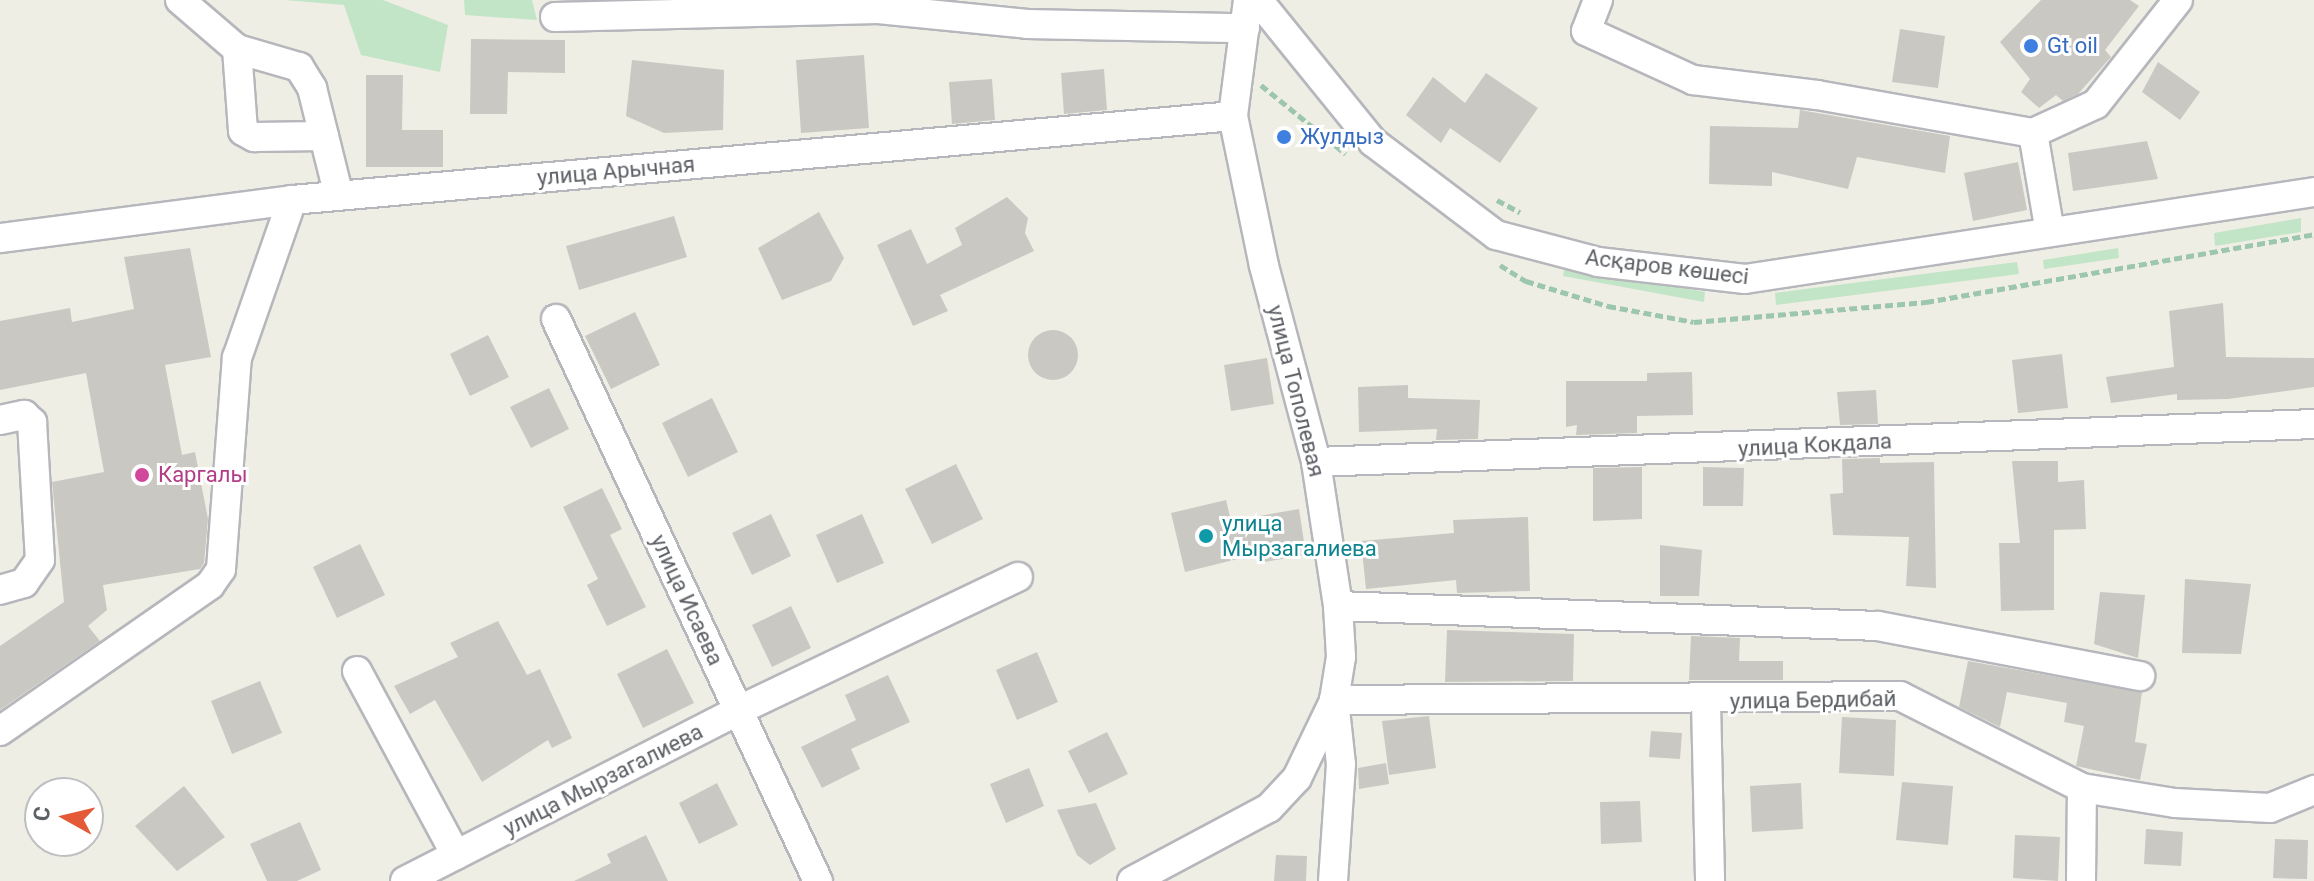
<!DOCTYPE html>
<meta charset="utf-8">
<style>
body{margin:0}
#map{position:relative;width:2314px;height:881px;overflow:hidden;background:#efeee5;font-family:Roboto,sans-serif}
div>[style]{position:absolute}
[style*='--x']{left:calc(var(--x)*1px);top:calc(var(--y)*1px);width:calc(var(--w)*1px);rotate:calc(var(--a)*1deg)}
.green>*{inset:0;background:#c3e5c7}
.building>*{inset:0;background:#cac8c2}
.round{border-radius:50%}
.path>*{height:5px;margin-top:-2.5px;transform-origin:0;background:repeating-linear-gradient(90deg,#9cc6ad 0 8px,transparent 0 12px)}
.roads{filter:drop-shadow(2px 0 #b6b7bc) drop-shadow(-2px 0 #b6b7bc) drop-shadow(0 2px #b6b7bc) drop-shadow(0 -2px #b6b7bc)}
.minor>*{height:28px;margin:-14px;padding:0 14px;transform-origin:14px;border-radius:14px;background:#fff}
.dots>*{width:22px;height:22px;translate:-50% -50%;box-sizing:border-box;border:4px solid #fff;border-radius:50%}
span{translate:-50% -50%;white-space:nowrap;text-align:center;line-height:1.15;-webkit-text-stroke:6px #fff;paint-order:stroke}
.shop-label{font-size:22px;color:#366cbe}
.left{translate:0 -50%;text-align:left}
.street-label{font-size:22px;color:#5d6065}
.hotel-label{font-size:22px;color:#b23c85}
.culture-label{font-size:22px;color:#0d838f}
.north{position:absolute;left:24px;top:777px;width:80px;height:80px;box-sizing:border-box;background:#fff;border:2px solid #bebfc1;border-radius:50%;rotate:278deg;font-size:22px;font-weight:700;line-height:32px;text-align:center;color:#5d6065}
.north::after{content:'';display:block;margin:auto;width:28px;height:36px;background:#e45a36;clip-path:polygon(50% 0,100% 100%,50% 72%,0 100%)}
</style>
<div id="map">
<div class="green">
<i style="clip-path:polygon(285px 0,383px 0,448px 25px,440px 72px,361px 55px,344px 5px)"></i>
<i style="clip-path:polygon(464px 0,532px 0,537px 20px,465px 15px)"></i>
<i style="clip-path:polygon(2301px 218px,2301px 232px,2215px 246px,2214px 233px)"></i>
<i style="clip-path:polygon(2118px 248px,2119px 258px,2044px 269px,2043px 260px)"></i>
<i style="clip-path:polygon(2017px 262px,2019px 274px,1776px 305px,1775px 293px)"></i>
<i style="clip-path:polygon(1565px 266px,1705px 292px,1704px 302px,1563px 276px)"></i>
</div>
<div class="building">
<i style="clip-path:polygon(2041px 0,2130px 0,2139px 6px,2105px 50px,2111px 57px,2078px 94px,2063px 101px,2056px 95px,2039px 108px,2021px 92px,2030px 79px,2000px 42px)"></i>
<i style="clip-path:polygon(1900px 29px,1945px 36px,1938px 88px,1892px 82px)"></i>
<i style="clip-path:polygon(471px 39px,565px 40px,565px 73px,508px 72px,507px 114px,470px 114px)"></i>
<i style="clip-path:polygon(864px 55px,869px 128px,801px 133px,796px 60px)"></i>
<i style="clip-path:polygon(632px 60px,724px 70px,723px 130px,664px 133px,626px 116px)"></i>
<i style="clip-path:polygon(2158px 62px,2200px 92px,2180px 120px,2142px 92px)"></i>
<i style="clip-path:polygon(1104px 69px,1107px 110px,1064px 114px,1061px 73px)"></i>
<i style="clip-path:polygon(1486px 73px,1538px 108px,1500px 163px,1450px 128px,1441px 143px,1406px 115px,1433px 77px,1465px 103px)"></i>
<i style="clip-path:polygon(366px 75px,403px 75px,402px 130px,443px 130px,443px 167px,366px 167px)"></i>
<i style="clip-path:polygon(992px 79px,995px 120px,952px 124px,949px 82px)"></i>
<i style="clip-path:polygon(1800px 110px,1950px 136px,1945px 173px,1857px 157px,1848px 189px,1772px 172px,1772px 186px,1709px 184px,1710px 126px,1798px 128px)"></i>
<i style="clip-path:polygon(2147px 141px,2158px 179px,2073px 191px,2068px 153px)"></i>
<i style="clip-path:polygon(2018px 162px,2027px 210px,1973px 221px,1964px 173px)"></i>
<i style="clip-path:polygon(1007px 197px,1028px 218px,1025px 233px,1034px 251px,940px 295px,948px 311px,913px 326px,877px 245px,911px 229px,927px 264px,962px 245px,955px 228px)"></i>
<i style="clip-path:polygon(819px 212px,844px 258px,831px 281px,782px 300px,758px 248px)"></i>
<i style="clip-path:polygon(674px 216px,687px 257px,579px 290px,566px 246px)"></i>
<i style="clip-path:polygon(190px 248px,211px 357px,165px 365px,182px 455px,195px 452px,208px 519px,204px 563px,200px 569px,103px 585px,107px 610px,88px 626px,100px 641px,0 710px,0 646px,64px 602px,52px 482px,104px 472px,86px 373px,0 390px,0 321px,70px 308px,72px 322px,134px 309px,124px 257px)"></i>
<i style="clip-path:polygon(2223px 303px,2226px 357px,2314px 358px,2314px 387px,2228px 399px,2177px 400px,2177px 394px,2111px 403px,2106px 377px,2174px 367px,2169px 311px)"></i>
<i style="clip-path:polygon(635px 312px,660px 365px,611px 389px,585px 336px)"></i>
<i class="round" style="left:1028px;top:330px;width:50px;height:50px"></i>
<i style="clip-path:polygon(488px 335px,509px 377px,470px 396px,450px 354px)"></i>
<i style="clip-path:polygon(2062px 354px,2068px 408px,2018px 413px,2012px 360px)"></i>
<i style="clip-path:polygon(1267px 358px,1274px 404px,1231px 411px,1224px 365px)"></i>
<i style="clip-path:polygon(1692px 372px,1693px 415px,1637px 416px,1637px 433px,1576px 435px,1577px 425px,1566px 427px,1566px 381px,1647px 381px,1647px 373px)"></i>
<i style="clip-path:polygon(1408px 385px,1408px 398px,1480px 400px,1478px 439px,1436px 440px,1437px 429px,1359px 432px,1358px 387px)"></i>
<i style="clip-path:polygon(549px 388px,569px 429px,531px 448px,510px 407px)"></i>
<i style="clip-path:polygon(1876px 390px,1878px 424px,1840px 425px,1837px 392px)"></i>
<i style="clip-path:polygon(712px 398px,738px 452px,688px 477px,662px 423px)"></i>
<i style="clip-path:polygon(1880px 458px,1880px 463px,1934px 462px,1936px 588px,1906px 586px,1909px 537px,1833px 535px,1830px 494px,1843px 493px,1842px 459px)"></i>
<i style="clip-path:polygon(2012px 461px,2058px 461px,2058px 482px,2084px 480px,2086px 529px,2054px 530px,2054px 610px,2001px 611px,1999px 543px,2020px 543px)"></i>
<i style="clip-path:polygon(956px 464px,983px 519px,932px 544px,905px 489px)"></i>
<i style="clip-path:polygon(1642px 467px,1642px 519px,1593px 521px,1593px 468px)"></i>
<i style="clip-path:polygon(1703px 467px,1744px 468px,1743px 506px,1703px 506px)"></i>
<i style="clip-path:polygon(602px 488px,622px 529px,610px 535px,646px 607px,607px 626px,587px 585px,598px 579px,563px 507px)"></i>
<i style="clip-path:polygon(1226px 500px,1231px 521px,1299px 509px,1306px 555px,1264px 562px,1262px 553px,1185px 572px,1171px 513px)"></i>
<i style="clip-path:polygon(771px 514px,791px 556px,752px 575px,732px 533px)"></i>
<i style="clip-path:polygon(862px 514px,884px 563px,837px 583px,816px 535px)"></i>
<i style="clip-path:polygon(1528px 517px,1530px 591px,1457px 593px,1456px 580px,1366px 589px,1361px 541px,1454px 533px,1453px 520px)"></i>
<i style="clip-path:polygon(360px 544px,385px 595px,337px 618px,313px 567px)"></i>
<i style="clip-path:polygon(1660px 545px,1702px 550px,1699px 596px,1660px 596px)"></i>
<i style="clip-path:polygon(2185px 579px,2251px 584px,2241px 654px,2182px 653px)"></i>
<i style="clip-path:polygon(2100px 592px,2145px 595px,2138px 658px,2094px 644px)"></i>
<i style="clip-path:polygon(791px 606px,811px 648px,772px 667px,752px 625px)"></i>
<i style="clip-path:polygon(498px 621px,527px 675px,540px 669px,572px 738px,552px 748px,548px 740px,482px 782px,435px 700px,410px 714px,394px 686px,458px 657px,450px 643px)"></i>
<i style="clip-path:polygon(1447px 630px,1574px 634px,1573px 681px,1445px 682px)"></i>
<i style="clip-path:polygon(1691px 636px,1740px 638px,1739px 661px,1783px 661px,1783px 680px,1689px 680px)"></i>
<i style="clip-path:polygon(667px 649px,694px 703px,643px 728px,617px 674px)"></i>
<i style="clip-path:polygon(1037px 652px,1058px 702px,1017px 720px,996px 670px)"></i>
<i style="clip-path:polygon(1968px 661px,2142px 692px,2135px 742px,2147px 744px,2140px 780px,2076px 766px,2084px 726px,2064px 722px,2067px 703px,2007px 692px,2000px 727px,1959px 707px)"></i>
<i style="clip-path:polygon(888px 675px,910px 722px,851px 749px,860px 769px,822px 788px,801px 747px,856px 720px,845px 695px)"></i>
<i style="clip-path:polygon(260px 681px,282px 733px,232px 754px,211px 701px)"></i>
<i style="clip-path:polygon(1429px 716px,1436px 768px,1389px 775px,1382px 721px)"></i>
<i style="clip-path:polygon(1842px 717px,1896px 720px,1894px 776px,1839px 773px)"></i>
<i style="clip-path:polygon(1651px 731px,1682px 733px,1680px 759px,1649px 757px)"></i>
<i style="clip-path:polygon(1107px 732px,1128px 774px,1089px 793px,1068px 751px)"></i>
<i style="clip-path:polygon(1386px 763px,1389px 784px,1359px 789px,1358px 768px)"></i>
<i style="clip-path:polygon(1029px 768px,1044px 806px,1006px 823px,990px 784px)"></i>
<i style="clip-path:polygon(1902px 782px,1953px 786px,1948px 845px,1896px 840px)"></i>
<i style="clip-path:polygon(717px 783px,738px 825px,699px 844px,679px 803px)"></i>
<i style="clip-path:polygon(1801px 783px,1803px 829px,1752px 832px,1750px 786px)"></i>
<i style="clip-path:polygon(184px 786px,225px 837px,177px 871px,135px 826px)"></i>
<i style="clip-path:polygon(1640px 801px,1642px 842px,1601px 844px,1600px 802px)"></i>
<i style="clip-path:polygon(1096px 803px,1116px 849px,1090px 865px,1077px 855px,1057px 810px)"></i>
<i style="clip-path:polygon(300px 822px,321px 870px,297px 881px,267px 881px,250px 844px)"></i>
<i style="clip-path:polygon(2146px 829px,2183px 832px,2181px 866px,2144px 864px)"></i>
<i style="clip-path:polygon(646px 835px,668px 881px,574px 881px,611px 863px,607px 854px)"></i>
<i style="clip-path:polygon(2015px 835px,2060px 837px,2058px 881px,2013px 878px)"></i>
<i style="clip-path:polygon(2275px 839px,2308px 840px,2307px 879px,2273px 878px)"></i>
<i style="clip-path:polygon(1276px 855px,1307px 856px,1306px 881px,1274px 881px)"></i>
</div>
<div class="path">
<i style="--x:1261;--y:85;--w:109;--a:39.1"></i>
<i style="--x:1497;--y:200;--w:26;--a:28"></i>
<i style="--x:1500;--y:265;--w:31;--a:32"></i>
<i style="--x:1526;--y:281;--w:86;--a:17"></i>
<i style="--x:1608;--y:306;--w:87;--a:10.5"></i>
<i style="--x:1694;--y:322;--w:233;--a:-4.9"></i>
<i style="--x:1926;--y:302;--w:394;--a:-9.9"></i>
</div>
<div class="roads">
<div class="minor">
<i style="--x:180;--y:0;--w:75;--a:40.7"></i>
<i style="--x:237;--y:49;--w:65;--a:16.2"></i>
<i style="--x:299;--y:67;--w:25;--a:58"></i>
<i style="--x:312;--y:88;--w:111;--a:76"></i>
<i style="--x:1248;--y:0;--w:117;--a:97.4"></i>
<i style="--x:1233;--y:116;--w:153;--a:78.3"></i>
<i style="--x:1264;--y:266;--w:203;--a:75.1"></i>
<i style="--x:1316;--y:462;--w:146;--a:81.3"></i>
<i style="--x:1338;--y:606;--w:51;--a:86.6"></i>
<i style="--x:1341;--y:657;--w:44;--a:99.2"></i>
<i style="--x:1334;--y:700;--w:64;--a:83.8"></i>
<i style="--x:1341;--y:764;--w:117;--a:93.9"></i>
<i style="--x:1258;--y:0;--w:183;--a:51"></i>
<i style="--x:1373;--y:142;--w:154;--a:37.1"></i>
<i style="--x:1496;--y:235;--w:106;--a:14.8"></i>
<i style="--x:1598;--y:262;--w:148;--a:6.6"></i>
<i style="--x:1745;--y:279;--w:576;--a:-8.69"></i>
<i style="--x:1598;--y:0;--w:33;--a:111"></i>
<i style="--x:1586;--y:31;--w:118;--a:24.6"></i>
<i style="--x:1693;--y:80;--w:125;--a:6.9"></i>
<i style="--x:1817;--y:95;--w:219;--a:10"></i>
<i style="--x:2033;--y:133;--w:69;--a:-24.7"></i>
<i style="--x:2096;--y:104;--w:132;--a:-51.7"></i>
<i style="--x:555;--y:17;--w:323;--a:-1.4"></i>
<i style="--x:878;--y:9;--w:150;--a:5.7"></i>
<i style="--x:1027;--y:24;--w:218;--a:1.1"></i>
<i style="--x:237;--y:49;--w:82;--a:85.8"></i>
<i style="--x:243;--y:131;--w:13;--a:29"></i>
<i style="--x:254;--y:137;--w:70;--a:-0.8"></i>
<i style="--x:2033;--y:133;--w:100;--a:80.3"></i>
<i style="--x:0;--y:238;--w:294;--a:-7.4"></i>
<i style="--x:292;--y:200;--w:945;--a:-5.1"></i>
<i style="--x:556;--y:319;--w:620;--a:65.01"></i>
<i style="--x:0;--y:420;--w:25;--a:-12"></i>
<i style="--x:24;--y:415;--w:11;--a:41"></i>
<i style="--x:32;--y:422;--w:138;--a:86.7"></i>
<i style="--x:40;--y:560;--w:28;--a:125"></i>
<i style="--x:24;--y:583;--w:25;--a:164"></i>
<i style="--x:1316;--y:462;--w:999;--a:-2.18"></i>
<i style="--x:1338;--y:606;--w:540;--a:2.12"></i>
<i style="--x:1878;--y:626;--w:267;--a:10.8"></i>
<i style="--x:357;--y:671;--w:209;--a:61.7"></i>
<i style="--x:1334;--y:700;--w:566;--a:-0.4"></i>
<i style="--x:1900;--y:696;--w:204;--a:26.8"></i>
<i style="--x:2082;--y:788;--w:94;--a:9.2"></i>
<i style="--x:2175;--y:803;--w:95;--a:3"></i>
<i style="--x:2270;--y:808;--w:48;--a:-22.2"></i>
<i style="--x:1706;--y:702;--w:179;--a:88.7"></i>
<i style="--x:0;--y:731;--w:256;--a:-34.8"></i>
<i style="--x:210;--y:585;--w:19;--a:-55"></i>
<i style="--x:221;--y:569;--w:212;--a:-85.7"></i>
<i style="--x:237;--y:358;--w:167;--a:-70.8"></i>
<i style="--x:405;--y:881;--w:375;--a:-27.1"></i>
<i style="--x:739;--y:710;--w:309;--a:-25.5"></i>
<i style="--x:1132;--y:881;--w:155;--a:-28.1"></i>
<i style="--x:1269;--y:808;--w:41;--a:-47"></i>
<i style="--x:1297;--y:778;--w:85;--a:-64.3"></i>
<i style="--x:2081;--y:881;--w:93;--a:-89.4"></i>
</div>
</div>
<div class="dots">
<i style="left:2031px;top:46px;background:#3f7fe0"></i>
<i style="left:1284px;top:137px;background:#3f7fe0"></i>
<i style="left:142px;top:475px;background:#d1479c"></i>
<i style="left:1206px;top:536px;background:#0f9aa8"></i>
</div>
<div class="shop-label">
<span class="left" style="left:2047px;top:46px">Gt oil</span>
<span class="left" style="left:1300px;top:137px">Жулдыз</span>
</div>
<div class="street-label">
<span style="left:616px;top:171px;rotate:-5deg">улица Арычная</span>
<span style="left:1667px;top:267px;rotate:7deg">Асқаров көшесі</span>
<span style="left:1296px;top:391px;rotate:76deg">улица Тополевая</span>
<span style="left:1815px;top:445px;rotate:-3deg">улица Кокдала</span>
<span style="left:687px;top:600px;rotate:65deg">улица Исаева</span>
<span style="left:1813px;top:700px;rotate:-1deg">улица Бердибай</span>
<span style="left:603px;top:780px;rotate:-27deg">улица Мырзагалиева</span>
</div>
<div class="hotel-label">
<span class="left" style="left:158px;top:475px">Каргалы</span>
</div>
<div class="culture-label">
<span class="left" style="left:1222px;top:536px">улица<br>Мырзагалиева</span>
</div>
<div class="north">С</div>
</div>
